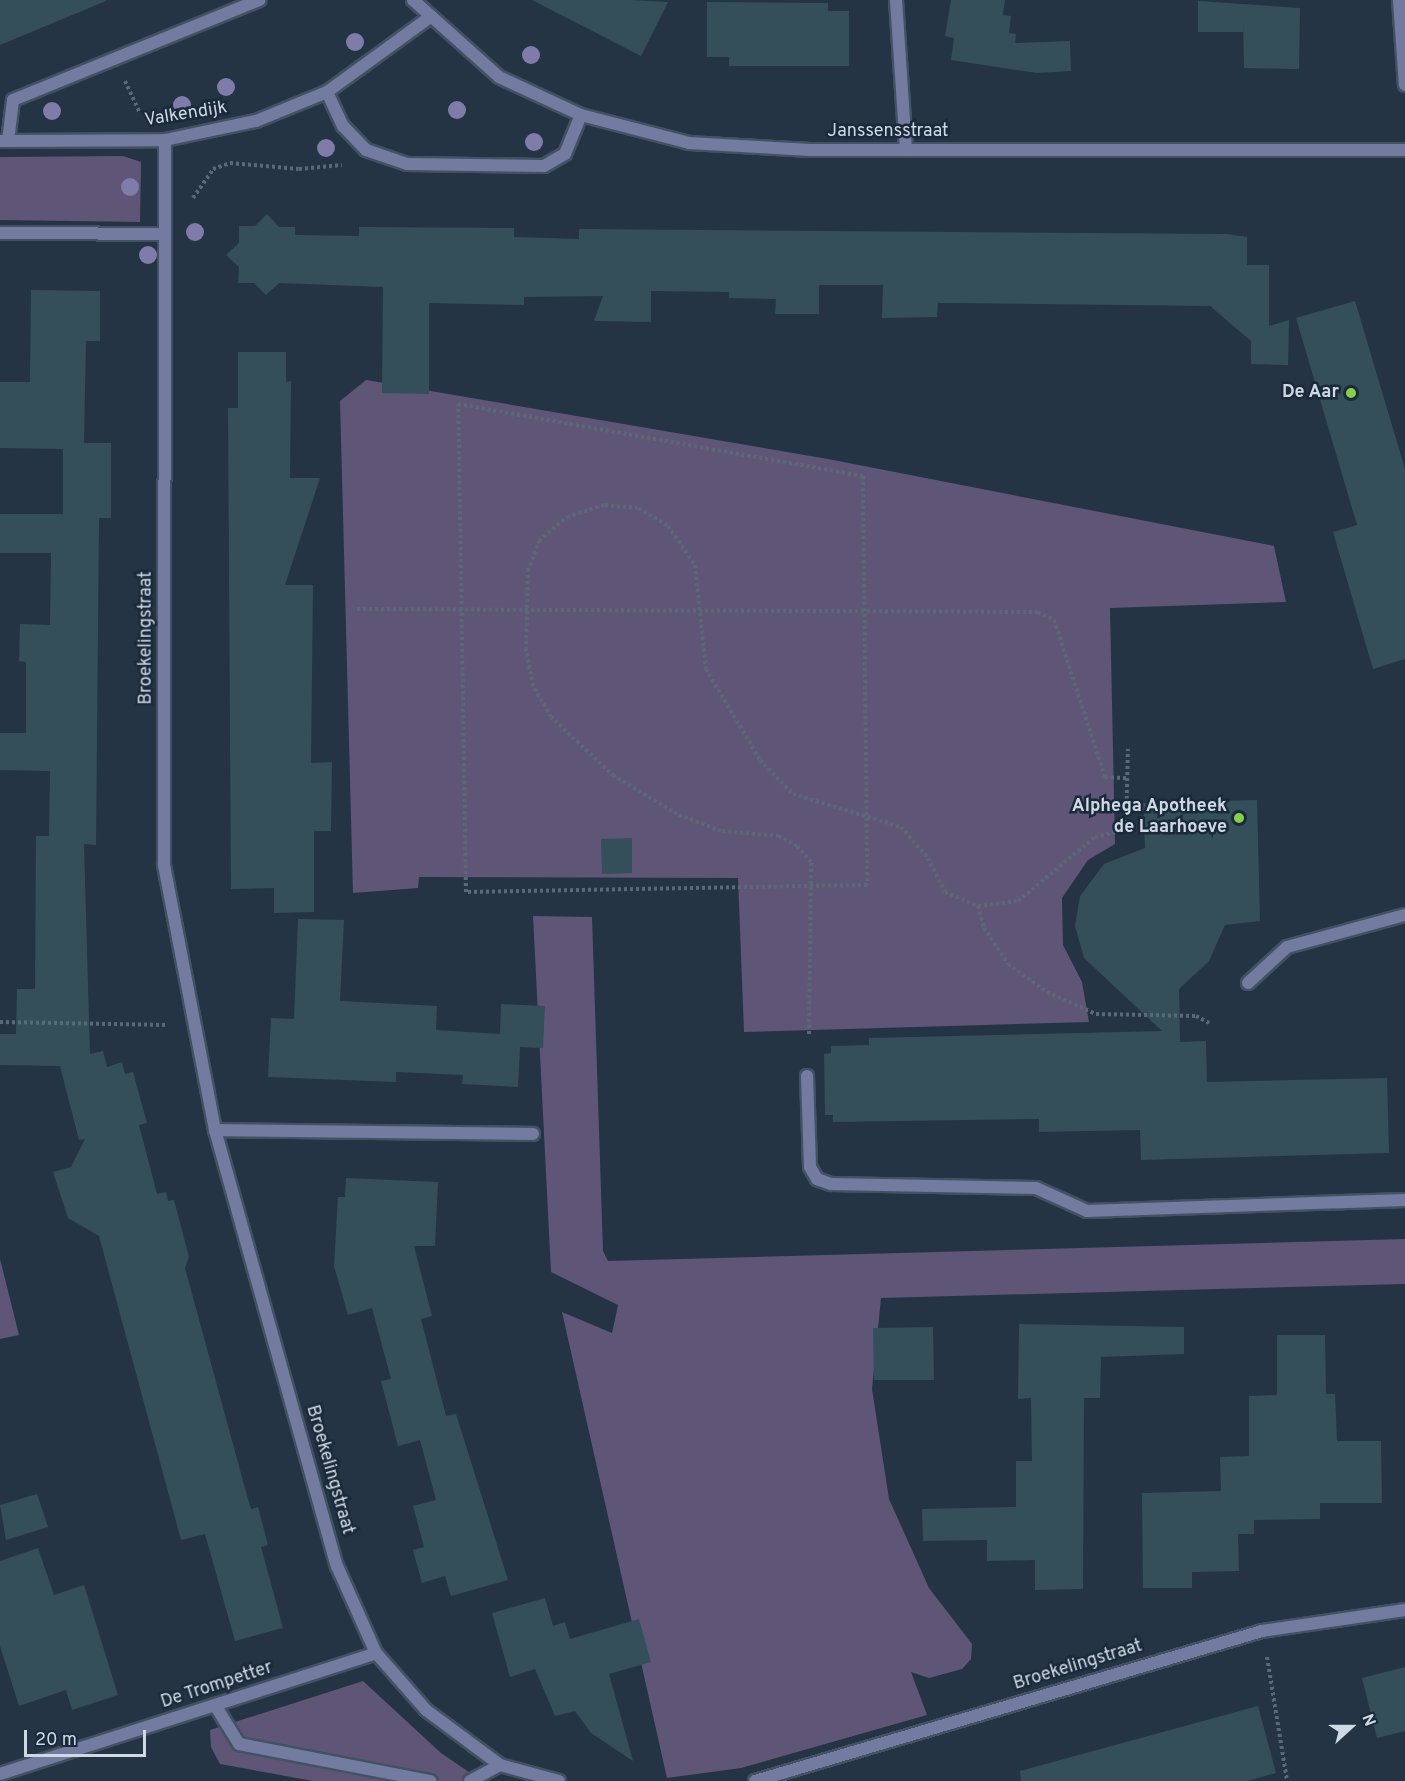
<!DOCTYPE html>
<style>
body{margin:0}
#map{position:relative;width:1405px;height:1781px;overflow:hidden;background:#243445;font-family:Overpass,sans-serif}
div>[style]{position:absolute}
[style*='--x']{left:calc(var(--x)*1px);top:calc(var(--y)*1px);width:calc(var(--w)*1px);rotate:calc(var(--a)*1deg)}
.green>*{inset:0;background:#5e5577}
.building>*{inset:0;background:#344f5a}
.path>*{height:4px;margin-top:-2px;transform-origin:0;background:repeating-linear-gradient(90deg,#5a6877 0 3px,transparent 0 6px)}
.roads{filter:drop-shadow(2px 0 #435262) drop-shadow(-2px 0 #435262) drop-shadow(0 2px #435262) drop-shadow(0 -2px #435262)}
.service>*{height:12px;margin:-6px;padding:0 6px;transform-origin:6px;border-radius:6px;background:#737ca0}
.minor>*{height:12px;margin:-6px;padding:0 6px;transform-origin:6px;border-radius:6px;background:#737ca0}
.trees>*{width:18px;height:18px;margin:-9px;border-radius:50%;background:#7f7ca9}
.dots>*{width:16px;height:16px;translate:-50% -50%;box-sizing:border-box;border:3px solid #1a2a3b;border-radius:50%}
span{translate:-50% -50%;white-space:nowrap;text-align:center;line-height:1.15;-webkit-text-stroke:5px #1a2a3b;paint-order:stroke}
.street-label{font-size:18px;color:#cfd9e4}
.poi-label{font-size:18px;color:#cfd9e4;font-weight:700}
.right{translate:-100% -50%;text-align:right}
.north{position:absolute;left:1321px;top:1697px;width:60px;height:60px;-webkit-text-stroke:4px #1a2a3b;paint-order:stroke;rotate:69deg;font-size:16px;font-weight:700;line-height:24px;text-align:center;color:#cfd9e4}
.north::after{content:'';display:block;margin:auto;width:21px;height:27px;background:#cfd9e4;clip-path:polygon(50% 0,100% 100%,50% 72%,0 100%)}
.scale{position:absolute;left:24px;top:1730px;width:122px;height:27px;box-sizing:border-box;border:3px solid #cfd9e4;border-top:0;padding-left:8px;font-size:18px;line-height:21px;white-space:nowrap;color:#cfd9e4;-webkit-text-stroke:4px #1a2a3b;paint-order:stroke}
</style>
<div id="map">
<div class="green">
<i style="clip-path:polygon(123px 156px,141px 162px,140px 222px,0 220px,0 157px)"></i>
<i style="clip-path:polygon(366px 380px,828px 459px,1274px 546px,1286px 602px,1110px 608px,1115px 844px,1088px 860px,1062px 898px,1063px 945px,1082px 982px,1089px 1022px,744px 1032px,738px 878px,419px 877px,418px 888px,353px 893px,340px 401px)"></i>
<i style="clip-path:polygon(533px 916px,592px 917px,603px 1251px,608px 1261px,1405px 1239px,1405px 1284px,881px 1298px,872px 1389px,889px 1499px,929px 1588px,972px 1644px,971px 1659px,962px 1669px,929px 1678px,911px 1672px,927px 1715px,741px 1768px,667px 1778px,562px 1312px,612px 1333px,618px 1305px,551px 1272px)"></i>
<i style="clip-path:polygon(0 1259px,19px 1335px,0 1339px)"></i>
<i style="clip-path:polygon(363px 1681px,441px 1753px,482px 1781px,313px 1781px,220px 1764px,211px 1747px,210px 1730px)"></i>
</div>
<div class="building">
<i style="clip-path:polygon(0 0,106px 0,106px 1px,0 45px)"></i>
<i style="clip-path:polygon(532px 0,630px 0,668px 2px,641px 56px)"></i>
<i style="clip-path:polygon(951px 0,1005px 0,1003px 15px,1011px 16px,1009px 33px,1016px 34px,1015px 43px,1070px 41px,1071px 71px,1037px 73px,951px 60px,954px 38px,945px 36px)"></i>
<i style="clip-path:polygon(1198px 1px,1300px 8px,1299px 69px,1244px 68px,1243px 22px,1243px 32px,1198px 32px)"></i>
<i style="clip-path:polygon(707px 2px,828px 3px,828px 11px,849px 11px,849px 66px,729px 66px,729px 57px,707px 57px)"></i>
<i style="clip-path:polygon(267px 214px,279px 227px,295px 227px,295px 235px,359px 236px,359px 227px,514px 228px,514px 237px,579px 239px,579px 229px,1226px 234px,1247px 237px,1247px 265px,1269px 265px,1269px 326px,1289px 320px,1288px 365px,1251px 364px,1251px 341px,1210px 306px,957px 303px,938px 303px,937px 317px,882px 318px,883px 285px,819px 285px,819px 314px,775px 314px,776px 299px,729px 298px,729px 292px,651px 291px,651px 322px,594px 321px,603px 296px,524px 297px,524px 305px,429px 303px,429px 394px,382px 393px,383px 287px,279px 283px,266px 295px,254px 283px,238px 283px,239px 267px,226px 255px,239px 243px,239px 226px,255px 226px)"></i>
<i style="clip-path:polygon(31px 290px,100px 291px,100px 341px,86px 341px,84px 443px,111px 443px,111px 518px,99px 518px,96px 845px,84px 844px,90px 1054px,103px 1051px,107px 1067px,122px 1062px,125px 1074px,133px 1072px,147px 1123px,139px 1125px,157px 1194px,166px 1192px,168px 1201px,174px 1200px,189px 1257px,185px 1268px,246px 1492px,251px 1509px,258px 1507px,268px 1545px,261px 1547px,283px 1628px,235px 1641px,205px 1534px,181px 1540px,99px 1236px,68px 1218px,53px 1172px,71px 1167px,85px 1139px,79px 1140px,60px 1066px,0 1065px,0 1034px,16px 1034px,17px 989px,35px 989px,36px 836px,49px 836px,50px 771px,0 770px,0 733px,26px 733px,26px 662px,19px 661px,20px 624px,50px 625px,51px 553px,0 553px,0 514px,63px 514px,63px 449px,0 448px,0 382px,30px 382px)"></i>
<i style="clip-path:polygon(1355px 301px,1405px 469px,1405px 659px,1373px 669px,1333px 532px,1357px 525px,1296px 318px)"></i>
<i style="clip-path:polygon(238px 352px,286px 352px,286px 382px,291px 381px,290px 478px,320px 478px,285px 585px,313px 585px,311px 763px,332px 762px,331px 831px,314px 831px,314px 912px,274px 913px,274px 888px,231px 889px,228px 408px,238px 408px)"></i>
<i style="clip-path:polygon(1257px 800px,1260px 921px,1225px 925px,1209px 961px,1179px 989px,1180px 1042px,1206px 1041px,1207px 1082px,1387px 1078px,1389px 1153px,1141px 1160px,1140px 1130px,1039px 1132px,1039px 1119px,833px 1122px,833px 1115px,825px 1115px,824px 1054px,831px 1053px,831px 1046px,869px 1045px,869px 1038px,1162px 1031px,1084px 958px,1075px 926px,1080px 896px,1104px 864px,1145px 848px,1143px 803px)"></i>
<i style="clip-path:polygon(632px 838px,632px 873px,602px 874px,601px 839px)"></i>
<i style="clip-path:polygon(298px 919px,344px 920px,340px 1001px,437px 1006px,436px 1030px,500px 1034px,501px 1004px,545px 1006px,543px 1048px,520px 1047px,518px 1087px,462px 1084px,463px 1075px,396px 1072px,396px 1082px,268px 1077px,271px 1018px,294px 1019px)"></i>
<i style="clip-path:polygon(346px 1178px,438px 1182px,435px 1246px,414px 1246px,432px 1316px,421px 1319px,446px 1416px,456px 1414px,508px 1580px,451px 1596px,445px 1576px,422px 1583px,413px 1550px,424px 1547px,413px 1506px,436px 1500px,420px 1440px,398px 1446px,381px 1381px,391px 1379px,372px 1308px,348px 1315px,334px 1266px,338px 1197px,345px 1197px)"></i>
<i style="clip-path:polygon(1019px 1324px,1184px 1327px,1184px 1354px,1101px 1357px,1100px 1398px,1084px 1398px,1083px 1589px,1035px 1590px,1035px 1560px,987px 1561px,987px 1540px,923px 1541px,922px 1509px,1016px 1507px,1016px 1461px,1032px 1461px,1031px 1398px,1018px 1399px)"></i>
<i style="clip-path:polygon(933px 1327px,934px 1380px,874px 1380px,873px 1328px)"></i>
<i style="clip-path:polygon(1277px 1335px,1325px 1335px,1326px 1394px,1335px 1394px,1337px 1441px,1381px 1441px,1382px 1503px,1320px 1503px,1320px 1519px,1254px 1520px,1254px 1534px,1238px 1534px,1239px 1571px,1192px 1572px,1192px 1588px,1143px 1588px,1142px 1493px,1221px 1491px,1220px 1457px,1249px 1456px,1249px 1396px,1277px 1395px)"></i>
<i style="clip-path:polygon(37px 1494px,48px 1527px,6px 1540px,0 1505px)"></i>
<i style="clip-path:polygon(38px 1548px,54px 1595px,84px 1585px,118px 1695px,72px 1710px,66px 1690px,19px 1706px,0 1646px,0 1561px)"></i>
<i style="clip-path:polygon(545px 1598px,553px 1626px,565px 1622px,570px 1639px,639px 1619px,651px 1662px,609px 1674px,633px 1761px,591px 1733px,575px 1711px,555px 1716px,535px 1669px,510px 1677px,492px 1613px)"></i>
<i style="clip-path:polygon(1405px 1667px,1405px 1731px,1377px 1738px,1362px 1678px)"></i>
<i style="clip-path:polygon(1258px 1706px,1276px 1773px,1247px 1781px,1021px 1781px,1020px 1771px)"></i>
</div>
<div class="path">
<i style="--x:125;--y:81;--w:35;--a:65"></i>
<i style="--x:193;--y:198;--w:35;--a:-55"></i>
<i style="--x:213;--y:169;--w:18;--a:-19"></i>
<i style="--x:230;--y:163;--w:69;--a:5"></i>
<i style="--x:299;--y:169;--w:43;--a:-5.3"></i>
<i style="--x:458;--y:404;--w:411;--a:10.1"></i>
<i style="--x:863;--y:476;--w:409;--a:89.4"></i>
<i style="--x:867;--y:885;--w:401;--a:179"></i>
<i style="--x:466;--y:892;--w:488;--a:-90.9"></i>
<i style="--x:357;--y:609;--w:681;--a:0.25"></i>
<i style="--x:1038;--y:612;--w:18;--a:27"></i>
<i style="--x:1054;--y:620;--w:165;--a:72"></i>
<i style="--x:1105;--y:777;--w:22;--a:3"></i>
<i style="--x:978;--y:906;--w:23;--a:75"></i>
<i style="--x:984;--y:928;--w:43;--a:56.3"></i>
<i style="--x:1008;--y:964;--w:48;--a:35.7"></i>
<i style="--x:1047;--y:992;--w:54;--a:24.2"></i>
<i style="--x:1096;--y:1014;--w:100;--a:1.1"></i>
<i style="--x:1196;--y:1016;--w:15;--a:28"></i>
<i style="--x:0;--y:1022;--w:167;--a:1"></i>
<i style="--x:809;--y:1034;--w:172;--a:-89.3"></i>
<i style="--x:811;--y:862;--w:21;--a:-131"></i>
<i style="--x:797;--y:846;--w:21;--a:-151"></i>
<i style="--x:779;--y:836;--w:58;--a:-175.1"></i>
<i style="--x:721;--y:831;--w:47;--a:-158.9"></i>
<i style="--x:677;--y:814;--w:74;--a:-148.9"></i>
<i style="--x:614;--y:776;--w:86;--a:-136.9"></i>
<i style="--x:551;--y:717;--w:36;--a:-120"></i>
<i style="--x:533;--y:686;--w:37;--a:-101"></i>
<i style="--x:526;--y:650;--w:79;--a:-88.5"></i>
<i style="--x:528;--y:571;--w:32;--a:-70"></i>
<i style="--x:539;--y:541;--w:37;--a:-41"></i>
<i style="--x:567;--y:517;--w:40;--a:-18"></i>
<i style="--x:605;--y:505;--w:34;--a:5"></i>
<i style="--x:639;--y:508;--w:34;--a:32"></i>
<i style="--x:668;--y:526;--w:47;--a:55.3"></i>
<i style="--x:695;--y:565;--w:105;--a:84"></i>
<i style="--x:706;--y:669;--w:106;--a:59.3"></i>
<i style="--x:760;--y:760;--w:47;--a:45.9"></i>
<i style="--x:793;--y:794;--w:113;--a:17"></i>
<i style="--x:901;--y:827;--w:41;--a:48.9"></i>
<i style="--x:928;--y:858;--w:38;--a:63"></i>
<i style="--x:945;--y:892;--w:36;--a:23"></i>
<i style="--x:978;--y:906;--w:40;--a:-7.1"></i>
<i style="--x:1018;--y:901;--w:100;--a:-39.7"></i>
<i style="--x:1095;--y:837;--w:32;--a:-14"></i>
<i style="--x:1126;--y:829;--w:80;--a:-88.6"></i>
<i style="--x:1267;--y:1657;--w:126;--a:80.8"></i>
</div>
<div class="roads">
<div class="service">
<i style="--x:1248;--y:983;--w:53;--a:-42.7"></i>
<i style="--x:1287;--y:947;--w:122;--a:-15.2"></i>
<i style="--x:807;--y:1076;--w:91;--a:88.1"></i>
<i style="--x:810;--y:1167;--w:14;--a:60"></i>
<i style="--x:817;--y:1179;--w:15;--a:20"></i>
<i style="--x:831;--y:1184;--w:205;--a:1.1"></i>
<i style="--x:1036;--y:1188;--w:56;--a:24.3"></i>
<i style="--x:1087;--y:1211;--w:318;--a:-2"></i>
</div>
<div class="minor">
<i style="--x:413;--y:0;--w:115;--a:41.8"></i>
<i style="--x:499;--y:77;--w:90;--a:24.9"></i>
<i style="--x:581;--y:115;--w:112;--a:14.5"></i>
<i style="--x:689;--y:143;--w:121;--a:3.3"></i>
<i style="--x:810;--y:150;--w:595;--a:0"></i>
<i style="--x:896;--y:0;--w:150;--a:86.2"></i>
<i style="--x:1399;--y:0;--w:85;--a:86"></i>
<i style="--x:327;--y:92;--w:38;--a:65"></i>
<i style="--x:343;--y:126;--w:33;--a:46"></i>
<i style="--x:366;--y:150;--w:43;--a:18.9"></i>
<i style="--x:407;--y:164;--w:137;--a:0.8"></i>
<i style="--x:544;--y:166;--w:24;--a:-30"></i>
<i style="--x:565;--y:154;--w:42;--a:-67.7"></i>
<i style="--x:165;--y:140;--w:725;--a:90.08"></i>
<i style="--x:164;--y:865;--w:270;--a:79.1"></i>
<i style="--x:215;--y:1130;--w:453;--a:74.4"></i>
<i style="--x:337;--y:1566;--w:95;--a:65.9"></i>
<i style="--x:376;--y:1653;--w:76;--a:48.7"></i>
<i style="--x:426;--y:1710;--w:92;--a:36.6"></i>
<i style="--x:500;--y:1765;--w:61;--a:15.2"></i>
<i style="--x:0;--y:141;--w:165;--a:-0.3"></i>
<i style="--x:165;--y:140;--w:93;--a:-11.8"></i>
<i style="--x:256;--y:121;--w:77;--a:-22.2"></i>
<i style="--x:327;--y:92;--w:126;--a:-36"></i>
<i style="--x:8;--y:141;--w:41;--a:-83"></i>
<i style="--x:13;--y:100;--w:266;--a:-22.1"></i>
<i style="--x:0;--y:233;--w:164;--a:0.3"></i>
<i style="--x:215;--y:1130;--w:318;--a:0.7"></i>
<i style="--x:215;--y:1705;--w:46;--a:58.4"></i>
<i style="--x:239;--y:1744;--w:195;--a:11"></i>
<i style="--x:0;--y:1774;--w:395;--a:-17.8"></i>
<i style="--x:470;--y:1781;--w:34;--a:-28"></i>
<i style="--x:755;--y:1781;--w:529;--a:-16.48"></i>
<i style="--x:1262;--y:1631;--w:145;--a:-8.4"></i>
</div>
</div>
<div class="trees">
<i style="left:355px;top:42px"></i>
<i style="left:531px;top:55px"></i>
<i style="left:226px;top:87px"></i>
<i style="left:182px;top:105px"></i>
<i style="left:457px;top:110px"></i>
<i style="left:52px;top:111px"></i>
<i style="left:534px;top:142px"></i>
<i style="left:326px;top:148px"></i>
<i style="left:130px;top:187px"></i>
<i style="left:195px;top:232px"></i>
<i style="left:148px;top:255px"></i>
</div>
<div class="dots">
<i style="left:1351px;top:393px;background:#86cf4b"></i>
<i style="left:1239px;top:818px;background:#86cf4b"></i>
</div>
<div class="street-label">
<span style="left:186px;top:115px;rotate:-9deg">Valkendijk</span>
<span style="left:888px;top:132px">Janssensstraat</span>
<span style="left:147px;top:638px;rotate:-90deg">Broekelingstraat</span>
<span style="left:329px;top:1470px;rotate:74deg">Broekelingstraat</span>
<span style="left:1078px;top:1666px;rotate:-17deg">Broekelingstraat</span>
<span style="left:217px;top:1686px;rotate:-18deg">De Trompetter</span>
</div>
<div class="poi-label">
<span class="right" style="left:1339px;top:393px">De Aar</span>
<span class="right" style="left:1227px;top:818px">Alphega Apotheek<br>de Laarhoeve</span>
</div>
<div class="north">N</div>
<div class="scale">20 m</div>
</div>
